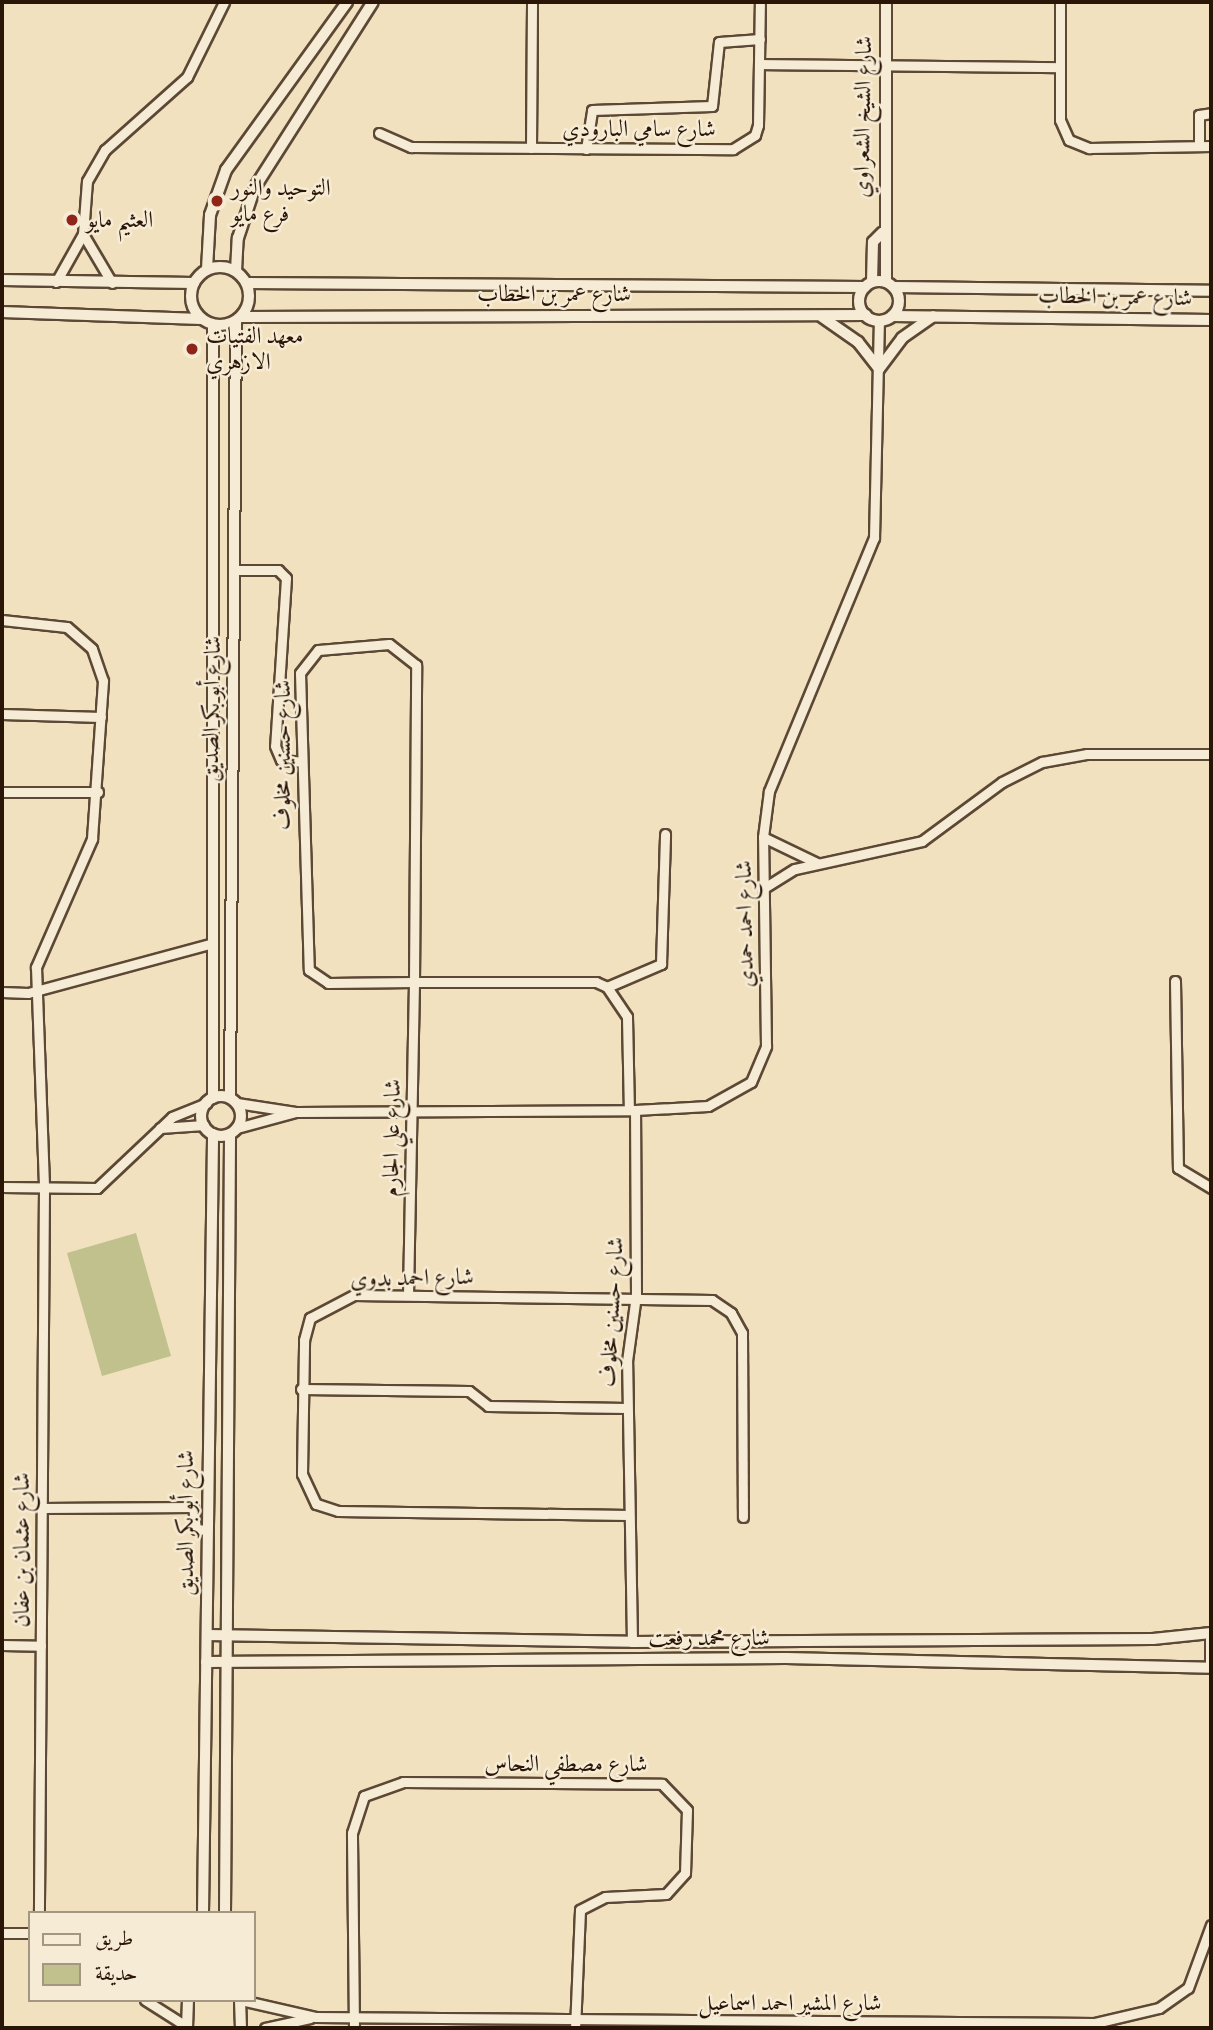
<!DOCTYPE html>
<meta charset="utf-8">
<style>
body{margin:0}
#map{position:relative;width:1213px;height:2030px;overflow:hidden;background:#f1e1bf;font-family:"Libre Bodoni",Amiri,serif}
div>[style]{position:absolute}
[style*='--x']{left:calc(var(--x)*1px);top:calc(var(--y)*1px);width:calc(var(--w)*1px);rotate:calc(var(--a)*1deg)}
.green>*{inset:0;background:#c1c18e}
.roads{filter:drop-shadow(2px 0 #5c4835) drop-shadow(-2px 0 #5c4835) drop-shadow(0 2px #5c4835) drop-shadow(0 -2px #5c4835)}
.minor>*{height:9px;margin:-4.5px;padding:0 4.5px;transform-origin:4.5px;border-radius:4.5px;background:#f6ecd5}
.tertiary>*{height:10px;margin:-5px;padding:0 5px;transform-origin:5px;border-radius:5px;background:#f6ecd5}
.tertiary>.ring{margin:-5px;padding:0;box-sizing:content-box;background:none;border:10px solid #f6ecd5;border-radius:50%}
.dots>*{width:19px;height:19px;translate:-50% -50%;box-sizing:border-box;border:4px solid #f6ecd5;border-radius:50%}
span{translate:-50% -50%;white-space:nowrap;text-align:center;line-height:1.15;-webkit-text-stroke:5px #f6ecd5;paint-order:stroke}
.street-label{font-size:23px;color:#2a1507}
.poi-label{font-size:23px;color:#2a1507}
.left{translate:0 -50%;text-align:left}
.frame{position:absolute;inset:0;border:4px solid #2a1507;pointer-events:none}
.legend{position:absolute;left:28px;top:1911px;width:228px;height:91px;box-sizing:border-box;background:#f6ecd5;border:2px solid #a49683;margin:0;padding:9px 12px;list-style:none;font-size:21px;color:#2a1507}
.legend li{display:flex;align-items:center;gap:14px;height:35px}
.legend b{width:35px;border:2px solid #a49683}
</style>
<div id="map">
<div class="green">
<i style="clip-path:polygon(136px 1233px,171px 1356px,102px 1376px,67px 1253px)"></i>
</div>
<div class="roads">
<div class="minor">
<i style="--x:1060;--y:2;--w:118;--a:90"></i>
<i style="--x:1060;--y:120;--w:22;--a:66"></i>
<i style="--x:1069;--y:140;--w:22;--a:22"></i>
<i style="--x:1089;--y:148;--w:122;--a:-0.9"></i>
<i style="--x:759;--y:64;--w:301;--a:0.6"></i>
<i style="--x:379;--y:133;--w:35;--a:24"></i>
<i style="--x:411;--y:147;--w:322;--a:0.4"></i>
<i style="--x:733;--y:149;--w:26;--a:-32"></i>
<i style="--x:755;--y:135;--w:10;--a:-73"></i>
<i style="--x:758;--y:125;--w:123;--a:-89.1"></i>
<i style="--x:1199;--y:146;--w:31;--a:-90"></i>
<i style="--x:1199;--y:115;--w:12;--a:-9"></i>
<i style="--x:531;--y:148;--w:146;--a:-89.6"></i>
<i style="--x:586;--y:149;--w:39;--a:-81"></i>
<i style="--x:592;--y:110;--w:120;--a:-1.9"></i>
<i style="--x:712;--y:106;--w:64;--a:-83.8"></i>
<i style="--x:719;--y:42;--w:41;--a:-4.2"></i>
<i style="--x:56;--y:282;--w:55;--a:-60.6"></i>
<i style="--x:112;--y:283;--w:57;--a:-120.6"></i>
<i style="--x:83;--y:234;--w:53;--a:-85.7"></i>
<i style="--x:87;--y:181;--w:36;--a:-60"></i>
<i style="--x:105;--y:150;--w:110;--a:-41.7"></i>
<i style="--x:187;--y:77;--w:84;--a:-63.7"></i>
<i style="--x:235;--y:570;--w:43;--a:0"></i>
<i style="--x:278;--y:570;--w:11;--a:45"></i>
<i style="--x:286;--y:578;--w:168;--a:93.7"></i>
<i style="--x:275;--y:746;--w:15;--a:67"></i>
<i style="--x:281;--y:760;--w:21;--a:5"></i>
<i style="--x:2;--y:620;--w:65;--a:6.1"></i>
<i style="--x:67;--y:627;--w:33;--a:41"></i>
<i style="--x:92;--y:649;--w:34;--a:71"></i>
<i style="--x:103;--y:681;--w:158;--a:94"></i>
<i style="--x:92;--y:839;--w:140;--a:113.6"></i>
<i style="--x:36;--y:967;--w:221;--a:87.9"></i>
<i style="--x:44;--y:1188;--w:725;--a:90.4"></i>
<i style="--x:2;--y:714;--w:99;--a:1.7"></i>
<i style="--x:2;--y:792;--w:96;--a:0"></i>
<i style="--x:763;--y:837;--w:60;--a:25.7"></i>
<i style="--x:764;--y:888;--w:36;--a:-32"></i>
<i style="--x:795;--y:869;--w:130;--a:-12.4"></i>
<i style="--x:922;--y:841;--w:99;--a:-36.4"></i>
<i style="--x:1002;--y:782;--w:45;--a:-26.6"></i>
<i style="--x:1042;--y:762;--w:46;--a:-10.1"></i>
<i style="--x:1087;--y:754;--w:124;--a:0"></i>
<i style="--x:1175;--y:981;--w:187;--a:89.1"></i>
<i style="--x:1178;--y:1168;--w:39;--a:31"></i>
<i style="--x:607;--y:987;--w:59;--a:-23.1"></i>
<i style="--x:661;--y:964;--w:130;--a:-88.2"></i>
<i style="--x:2;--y:992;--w:26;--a:2"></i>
<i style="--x:28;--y:993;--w:188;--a:-15.1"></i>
<i style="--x:237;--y:1103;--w:59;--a:8.8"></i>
<i style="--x:295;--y:1112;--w:340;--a:-0.3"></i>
<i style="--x:635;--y:1110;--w:73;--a:-3.1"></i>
<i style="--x:708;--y:1106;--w:49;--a:-29.2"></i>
<i style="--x:751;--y:1082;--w:39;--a:-67"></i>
<i style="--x:766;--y:1046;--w:209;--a:-90.8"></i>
<i style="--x:763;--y:837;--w:46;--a:-82.6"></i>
<i style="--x:769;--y:791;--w:274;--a:-67.5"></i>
<i style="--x:874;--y:538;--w:217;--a:-88.7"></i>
<i style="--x:160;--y:1128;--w:44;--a:-3.9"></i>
<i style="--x:237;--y:1128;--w:60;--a:-15.4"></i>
<i style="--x:2;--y:1187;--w:95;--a:0.6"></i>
<i style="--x:97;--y:1188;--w:103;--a:-43.4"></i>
<i style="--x:172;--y:1117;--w:37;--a:-22"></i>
<i style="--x:408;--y:1295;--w:313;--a:-88.9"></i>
<i style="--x:414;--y:982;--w:317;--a:-89.6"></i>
<i style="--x:416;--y:665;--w:34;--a:-142"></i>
<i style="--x:389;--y:644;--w:71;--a:175.2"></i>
<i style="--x:318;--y:650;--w:29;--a:128"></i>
<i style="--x:300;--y:673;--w:297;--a:88.3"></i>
<i style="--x:309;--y:970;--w:23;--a:34"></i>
<i style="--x:328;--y:983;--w:86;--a:-0.7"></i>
<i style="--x:414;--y:982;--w:182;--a:0"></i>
<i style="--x:596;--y:982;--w:12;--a:24"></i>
<i style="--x:607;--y:987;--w:36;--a:56"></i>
<i style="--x:627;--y:1017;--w:93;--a:88.8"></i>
<i style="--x:301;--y:1389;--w:168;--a:0.7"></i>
<i style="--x:469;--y:1391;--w:24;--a:38"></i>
<i style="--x:488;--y:1406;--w:139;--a:0.8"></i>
<i style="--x:42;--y:1508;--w:151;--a:-0.4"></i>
<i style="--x:193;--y:1507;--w:22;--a:82"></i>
<i style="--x:196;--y:1529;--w:11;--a:5"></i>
<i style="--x:628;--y:1515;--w:290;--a:-179.2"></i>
<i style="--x:338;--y:1511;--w:23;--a:-162"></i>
<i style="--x:316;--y:1504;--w:33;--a:-115"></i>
<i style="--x:302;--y:1474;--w:134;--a:-89.1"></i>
<i style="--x:304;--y:1340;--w:23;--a:-75"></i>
<i style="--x:310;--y:1318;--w:50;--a:-27.6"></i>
<i style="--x:354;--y:1295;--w:358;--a:0.8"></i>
<i style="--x:712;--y:1300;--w:23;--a:34"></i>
<i style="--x:731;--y:1313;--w:23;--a:61"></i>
<i style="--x:742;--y:1333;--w:184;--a:89.7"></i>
<i style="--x:632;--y:1642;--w:281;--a:-91"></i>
<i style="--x:627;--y:1361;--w:67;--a:-82.2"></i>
<i style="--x:636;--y:1295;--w:185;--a:-90.3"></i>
<i style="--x:2;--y:1645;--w:39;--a:1"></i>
<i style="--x:2;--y:1933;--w:28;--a:0"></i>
<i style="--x:145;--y:2000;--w:49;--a:32.4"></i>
<i style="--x:241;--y:2000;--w:76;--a:12.9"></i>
<i style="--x:315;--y:2017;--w:780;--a:0.44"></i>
<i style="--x:1095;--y:2023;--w:66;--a:-13.2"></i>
<i style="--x:1159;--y:2008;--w:35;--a:-35"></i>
<i style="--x:1188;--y:1988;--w:67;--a:-69.9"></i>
<i style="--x:265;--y:2028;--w:46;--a:-12.5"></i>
<i style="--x:354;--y:2028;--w:195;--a:-90.6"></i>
<i style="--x:352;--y:1833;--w:39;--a:-72"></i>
<i style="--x:364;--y:1796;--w:41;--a:-19.7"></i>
<i style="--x:403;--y:1782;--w:259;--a:0.4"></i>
<i style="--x:662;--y:1784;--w:36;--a:46"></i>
<i style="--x:687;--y:1810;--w:63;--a:91.8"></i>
<i style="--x:685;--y:1873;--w:28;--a:132"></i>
<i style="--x:666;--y:1894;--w:61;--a:177.2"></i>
<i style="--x:605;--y:1897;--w:28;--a:153"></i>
<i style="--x:580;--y:1910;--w:118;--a:92.4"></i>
</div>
<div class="tertiary">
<i style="--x:886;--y:2;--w:280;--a:90"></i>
<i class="ring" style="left:191px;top:267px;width:48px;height:48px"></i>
<i style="--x:207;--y:269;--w:54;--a:-86.8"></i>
<i style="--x:210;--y:215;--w:48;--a:-70.4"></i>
<i style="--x:226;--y:170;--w:207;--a:-54.2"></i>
<i style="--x:236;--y:271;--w:33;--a:-87"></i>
<i style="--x:238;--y:238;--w:54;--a:-71.6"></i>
<i style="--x:255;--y:187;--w:219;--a:-57.5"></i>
<i style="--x:2;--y:280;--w:192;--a:0.9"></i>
<i class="ring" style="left:859px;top:281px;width:30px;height:30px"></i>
<i style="--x:872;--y:282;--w:40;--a:-88.6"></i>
<i style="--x:873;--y:242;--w:13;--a:-45"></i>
<i style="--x:247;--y:283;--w:618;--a:0.37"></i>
<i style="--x:894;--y:287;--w:317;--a:0.7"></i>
<i style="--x:2;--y:312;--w:199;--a:2"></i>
<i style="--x:892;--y:316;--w:319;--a:0.7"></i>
<i style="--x:242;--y:317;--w:624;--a:-0.18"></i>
<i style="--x:822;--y:317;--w:44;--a:34.8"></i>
<i style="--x:858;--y:342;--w:34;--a:52"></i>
<i style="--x:879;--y:369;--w:39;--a:-53"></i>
<i style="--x:902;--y:338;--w:38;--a:-35"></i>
<i style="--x:213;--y:325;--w:773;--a:90"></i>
<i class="ring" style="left:201px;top:1096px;width:30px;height:30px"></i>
<i style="--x:230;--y:1098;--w:777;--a:-89.56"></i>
<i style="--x:207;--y:1635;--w:425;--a:0.9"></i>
<i style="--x:632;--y:1642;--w:521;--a:-0.33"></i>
<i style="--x:1153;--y:1639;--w:58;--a:-5.9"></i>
<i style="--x:1211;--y:1639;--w:25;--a:90"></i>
<i style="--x:206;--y:1662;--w:580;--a:-0.4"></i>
<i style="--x:786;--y:1658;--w:425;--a:1.3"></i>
<i style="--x:203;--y:1913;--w:779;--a:-89.26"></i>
<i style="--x:225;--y:1913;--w:779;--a:-89.63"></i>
<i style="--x:240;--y:2000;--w:28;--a:88"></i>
<i style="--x:187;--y:2028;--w:28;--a:-88"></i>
</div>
</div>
<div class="dots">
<i style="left:217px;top:201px;background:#8f2418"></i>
<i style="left:72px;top:220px;background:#8f2418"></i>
<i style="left:192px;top:349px;background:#8f2418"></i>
</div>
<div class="street-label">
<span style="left:863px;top:117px;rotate:-89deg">شارع الشيخ الشعراوي</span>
<span style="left:639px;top:129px">شارع سامي البارودي</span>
<span style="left:554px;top:294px">شارع عمر بن الخطاب</span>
<span style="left:1115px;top:297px;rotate:1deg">شارع عمر بن الخطاب</span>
<span style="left:212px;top:709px;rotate:-89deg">شارع أبو بكر الصديق</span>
<span style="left:283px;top:755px;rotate:-90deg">شارع حسنين مخلوف</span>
<span style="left:745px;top:924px;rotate:-91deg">شارع احمد حمدي</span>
<span style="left:392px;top:1138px;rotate:-89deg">شارع علي الجارم</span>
<span style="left:412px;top:1278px;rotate:-1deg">شارع احمد بدوي</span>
<span style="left:612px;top:1312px;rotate:-87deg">شارع حسنين مخلوف</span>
<span style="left:186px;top:1523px;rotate:-90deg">شارع أبو بكر الصديق</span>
<span style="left:22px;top:1550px;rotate:-90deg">شارع عثمان بن عفان</span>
<span style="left:709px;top:1638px">شارع محمد رفعت</span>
<span style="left:566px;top:1764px">شارع مصطفي النحاس</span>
<span style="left:790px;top:2003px">شارع المشير احمد اسماعيل</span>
</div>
<div class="poi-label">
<span class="left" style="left:231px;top:201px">التوحيد والنور<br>فرع مايو</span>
<span class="left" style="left:86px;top:220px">العثيم مايو</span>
<span class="left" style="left:206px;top:349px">معهد الفتيات<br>الازهري</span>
</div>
<div class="frame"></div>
<ul class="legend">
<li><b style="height:9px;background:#f6ecd5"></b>طريق</li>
<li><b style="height:19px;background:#c1c18e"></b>حديقة</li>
</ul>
</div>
